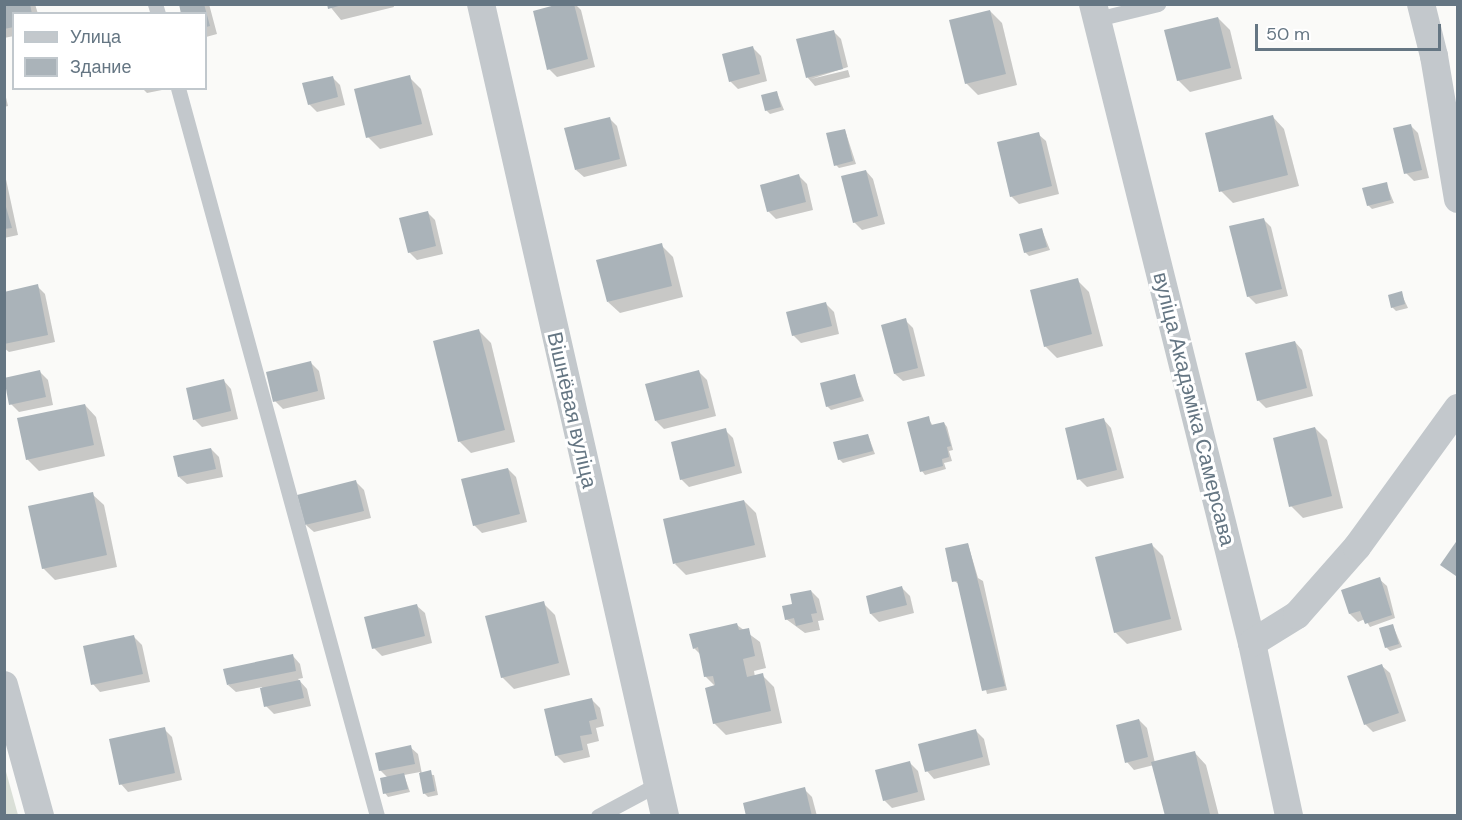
<!DOCTYPE html>
<meta charset="utf-8">
<style>
body{margin:0}
#map{position:relative;width:1462px;height:820px;overflow:hidden;background:#fafaf8;font-family:"DM Sans",sans-serif}
div>[style]{position:absolute}
[style*='--x']{left:calc(var(--x)*1px);top:calc(var(--y)*1px);width:calc(var(--w)*1px);rotate:calc(var(--a)*1deg)}
.green>*{inset:0;background:#dadfd7}
.shadow>*{inset:0;background:#0003}
.building>*{inset:0;background:#aab3b9}
.service>*{height:15px;margin:-7.5px;padding:0 7.5px;transform-origin:7.5px;border-radius:7.5px;background:#c3c8cc}
.minor>*{height:28px;margin:-14px;padding:0 14px;transform-origin:14px;border-radius:14px;background:#c3c8cc}
span{translate:-50% -50%;white-space:nowrap;text-align:center;line-height:1.15;-webkit-text-stroke:6px #fff;paint-order:stroke}
.street-label{font-size:21px;color:#657683}
.frame{position:absolute;inset:0;border:6px solid #657683;pointer-events:none}
.legend{position:absolute;left:12px;top:12px;width:195px;height:78px;box-sizing:border-box;background:#fff;border:2px solid #c1c8cd;margin:0;padding:8px 10px;list-style:none;font-size:18px;color:#657683}
.legend li{display:flex;align-items:center;gap:12px;height:30px}
.legend b{width:30px;border:2px solid #c1c8cd}
.scale{position:absolute;left:1255px;top:24px;width:186px;height:27px;box-sizing:border-box;border:3px solid #657683;border-top:0;padding-left:8px;font-size:18px;line-height:21px;white-space:nowrap;color:#657683;-webkit-text-stroke:4px #fff;paint-order:stroke}
</style>
<div id="map">
<div class="green">
<i style="clip-path:polygon(4px 768px,5px 768px,18px 815px,5px 815px)"></i>
</div>
<div class="shadow">
<i style="clip-path:polygon(4px 4px,35px 4px,38px 14px,14px 14px,14px 36px,4px 38px)"></i>
<i style="clip-path:polygon(180px 4px,209px 4px,217px 34px,206px 37px,206px 14px)"></i>
<i style="clip-path:polygon(328px 4px,393px 4px,394px 7px,341px 20px)"></i>
<i style="clip-path:polygon(565px 4px,575px 4px,581px 10px,595px 67px,557px 77px,549px 69px)"></i>
<i style="clip-path:polygon(990px 11px,1002px 23px,1017px 85px,978px 95px,966px 83px)"></i>
<i style="clip-path:polygon(1218px 18px,1230px 30px,1242px 79px,1190px 92px,1178px 80px)"></i>
<i style="clip-path:polygon(833px 31px,841px 39px,848px 67px,811px 79px,848px 70px,850px 77px,815px 86px,808px 78px,798px 40px)"></i>
<i style="clip-path:polygon(753px 48px,761px 56px,767px 81px,738px 89px,730px 81px)"></i>
<i style="clip-path:polygon(332px 77px,340px 85px,345px 105px,317px 112px,309px 104px)"></i>
<i style="clip-path:polygon(409px 77px,421px 89px,433px 135px,380px 149px,368px 137px)"></i>
<i style="clip-path:polygon(142px 88px,167px 88px,167px 89px,147px 93px)"></i>
<i style="clip-path:polygon(4px 89px,8px 106px,4px 107px)"></i>
<i style="clip-path:polygon(777px 93px,784px 110px,770px 114px,766px 110px)"></i>
<i style="clip-path:polygon(1273px 117px,1284px 129px,1299px 186px,1233px 203px,1221px 191px)"></i>
<i style="clip-path:polygon(610px 119px,617px 126px,627px 166px,584px 177px,576px 170px)"></i>
<i style="clip-path:polygon(1410px 125px,1418px 133px,1429px 178px,1414px 181px,1406px 173px)"></i>
<i style="clip-path:polygon(845px 130px,856px 164px,839px 168px,836px 165px)"></i>
<i style="clip-path:polygon(1038px 134px,1046px 141px,1059px 194px,1019px 204px,1011px 196px)"></i>
<i style="clip-path:polygon(4px 170px,18px 235px,4px 238px)"></i>
<i style="clip-path:polygon(866px 171px,873px 179px,885px 224px,862px 230px,854px 222px)"></i>
<i style="clip-path:polygon(799px 176px,807px 184px,813px 210px,776px 219px,768px 211px)"></i>
<i style="clip-path:polygon(1386px 183px,1394px 203px,1372px 209px,1368px 205px)"></i>
<i style="clip-path:polygon(427px 212px,435px 220px,443px 254px,417px 260px,409px 252px)"></i>
<i style="clip-path:polygon(1263px 219px,1271px 227px,1288px 296px,1256px 304px,1248px 296px)"></i>
<i style="clip-path:polygon(1042px 230px,1050px 250px,1029px 256px,1025px 252px)"></i>
<i style="clip-path:polygon(661px 245px,673px 257px,683px 297px,620px 313px,608px 302px)"></i>
<i style="clip-path:polygon(1077px 280px,1089px 292px,1103px 346px,1057px 358px,1045px 346px)"></i>
<i style="clip-path:polygon(37px 286px,45px 294px,55px 342px,9px 352px,4px 348px,4px 293px)"></i>
<i style="clip-path:polygon(1401px 293px,1408px 308px,1396px 311px,1392px 307px)"></i>
<i style="clip-path:polygon(826px 304px,834px 312px,839px 334px,801px 343px,793px 335px)"></i>
<i style="clip-path:polygon(905px 320px,913px 328px,925px 376px,903px 381px,895px 374px)"></i>
<i style="clip-path:polygon(479px 331px,491px 343px,515px 442px,471px 453px,459px 441px)"></i>
<i style="clip-path:polygon(1295px 342px,1302px 350px,1313px 396px,1266px 408px,1258px 400px)"></i>
<i style="clip-path:polygon(311px 363px,319px 371px,325px 399px,283px 409px,275px 401px)"></i>
<i style="clip-path:polygon(40px 372px,48px 380px,53px 405px,19px 412px,11px 404px)"></i>
<i style="clip-path:polygon(699px 372px,707px 380px,716px 416px,664px 429px,656px 421px)"></i>
<i style="clip-path:polygon(854px 375px,864px 401px,831px 410px,827px 406px)"></i>
<i style="clip-path:polygon(224px 381px,231px 389px,238px 419px,202px 427px,194px 419px)"></i>
<i style="clip-path:polygon(85px 405px,96px 417px,105px 456px,39px 471px,27px 459px)"></i>
<i style="clip-path:polygon(928px 418px,933px 426px,944px 423px,947px 427px,953px 450px,949px 451px,952px 461px,944px 463px,946px 469px,925px 475px,922px 471px)"></i>
<i style="clip-path:polygon(1104px 420px,1111px 428px,1124px 478px,1087px 487px,1079px 479px)"></i>
<i style="clip-path:polygon(1315px 428px,1327px 440px,1343px 508px,1303px 518px,1291px 506px)"></i>
<i style="clip-path:polygon(725px 430px,733px 438px,742px 473px,689px 487px,681px 479px)"></i>
<i style="clip-path:polygon(868px 435px,875px 454px,843px 463px,839px 459px)"></i>
<i style="clip-path:polygon(211px 449px,219px 457px,223px 477px,187px 484px,179px 477px)"></i>
<i style="clip-path:polygon(508px 469px,516px 477px,527px 522px,482px 533px,474px 525px)"></i>
<i style="clip-path:polygon(356px 482px,364px 490px,371px 518px,314px 532px,306px 525px)"></i>
<i style="clip-path:polygon(92px 494px,104px 505px,117px 567px,55px 580px,43px 568px)"></i>
<i style="clip-path:polygon(744px 501px,756px 513px,766px 557px,686px 575px,675px 564px)"></i>
<i style="clip-path:polygon(968px 544px,978px 578px,983px 581px,1007px 690px,987px 694px,959px 584px,954px 581px)"></i>
<i style="clip-path:polygon(1152px 545px,1163px 556px,1182px 630px,1127px 644px,1115px 632px)"></i>
<i style="clip-path:polygon(1379px 579px,1387px 586px,1395px 618px,1370px 627px,1365px 619px,1358px 622px,1350px 614px,1343px 591px)"></i>
<i style="clip-path:polygon(902px 588px,910px 596px,914px 613px,879px 622px,871px 614px,867px 597px)"></i>
<i style="clip-path:polygon(811px 591px,819px 599px,824px 620px,818px 621px,820px 630px,805px 633px,786px 619px,794px 605px)"></i>
<i style="clip-path:polygon(543px 603px,555px 615px,570px 675px,514px 689px,502px 677px)"></i>
<i style="clip-path:polygon(417px 606px,425px 613px,432px 643px,382px 656px,374px 648px)"></i>
<i style="clip-path:polygon(737px 625px,760px 642px,766px 668px,754px 671px,755px 677px,762px 675px,774px 687px,782px 723px,726px 735px,714px 723px,716px 687px,706px 677px,701px 655px,694px 648px)"></i>
<i style="clip-path:polygon(1393px 626px,1402px 647px,1390px 651px,1386px 647px)"></i>
<i style="clip-path:polygon(134px 637px,142px 645px,150px 682px,100px 692px,93px 684px)"></i>
<i style="clip-path:polygon(293px 656px,300px 664px,303px 678px,298px 679px,307px 689px,311px 706px,274px 714px,266px 706px,262px 687px,236px 692px,228px 685px)"></i>
<i style="clip-path:polygon(1382px 666px,1390px 673px,1406px 721px,1373px 732px,1365px 724px)"></i>
<i style="clip-path:polygon(592px 700px,600px 708px,604px 726px,596px 728px,599px 741px,587px 744px,590px 757px,564px 763px,556px 755px)"></i>
<i style="clip-path:polygon(1139px 720px,1147px 728px,1155px 763px,1195px 753px,1206px 765px,1219px 816px,1166px 816px,1154px 765px,1134px 770px,1127px 762px)"></i>
<i style="clip-path:polygon(164px 729px,172px 737px,182px 780px,128px 792px,121px 784px)"></i>
<i style="clip-path:polygon(976px 731px,984px 739px,990px 765px,934px 779px,927px 771px)"></i>
<i style="clip-path:polygon(410px 747px,418px 754px,422px 774px,434px 775px,438px 795px,428px 797px,424px 793px,420px 772px,404px 775px,410px 792px,388px 797px,385px 793px,388px 778px,380px 770px)"></i>
<i style="clip-path:polygon(910px 763px,918px 771px,925px 800px,892px 808px,884px 800px)"></i>
<i style="clip-path:polygon(804px 789px,812px 797px,817px 816px,748px 816px)"></i>
</div>
<div class="building">
<i style="clip-path:polygon(4px 4px,30px 4px,32px 14px,14px 14px,14px 27px,4px 29px)"></i>
<i style="clip-path:polygon(179px 4px,204px 4px,210px 26px,206px 27px,206px 14px,181px 14px)"></i>
<i style="clip-path:polygon(327px 4px,342px 4px,342px 5px,328px 9px)"></i>
<i style="clip-path:polygon(559px 4px,574px 4px,588px 59px,547px 70px,533px 11px)"></i>
<i style="clip-path:polygon(990px 10px,1006px 74px,965px 84px,949px 20px)"></i>
<i style="clip-path:polygon(1218px 17px,1231px 68px,1177px 81px,1164px 30px)"></i>
<i style="clip-path:polygon(834px 30px,843px 69px,806px 78px,796px 39px)"></i>
<i style="clip-path:polygon(753px 46px,760px 74px,729px 82px,722px 54px)"></i>
<i style="clip-path:polygon(410px 75px,422px 124px,366px 138px,354px 89px)"></i>
<i style="clip-path:polygon(333px 76px,338px 97px,308px 105px,302px 83px)"></i>
<i style="clip-path:polygon(777px 91px,781px 107px,765px 111px,761px 95px)"></i>
<i style="clip-path:polygon(1273px 115px,1288px 175px,1219px 192px,1205px 133px)"></i>
<i style="clip-path:polygon(610px 117px,620px 159px,575px 170px,564px 128px)"></i>
<i style="clip-path:polygon(1411px 124px,1422px 170px,1404px 174px,1393px 128px)"></i>
<i style="clip-path:polygon(845px 129px,853px 161px,834px 166px,826px 133px)"></i>
<i style="clip-path:polygon(1039px 132px,1052px 186px,1010px 197px,997px 142px)"></i>
<i style="clip-path:polygon(866px 170px,878px 216px,853px 223px,841px 176px)"></i>
<i style="clip-path:polygon(799px 174px,806px 202px,767px 212px,760px 185px)"></i>
<i style="clip-path:polygon(1387px 182px,1391px 200px,1367px 206px,1362px 188px)"></i>
<i style="clip-path:polygon(4px 200px,12px 228px,4px 229px)"></i>
<i style="clip-path:polygon(428px 211px,436px 246px,408px 253px,399px 218px)"></i>
<i style="clip-path:polygon(1264px 218px,1282px 289px,1247px 297px,1229px 226px)"></i>
<i style="clip-path:polygon(1042px 228px,1047px 247px,1024px 253px,1019px 234px)"></i>
<i style="clip-path:polygon(662px 243px,672px 286px,607px 302px,596px 260px)"></i>
<i style="clip-path:polygon(1078px 278px,1092px 334px,1044px 347px,1030px 290px)"></i>
<i style="clip-path:polygon(38px 284px,48px 335px,4px 344px,4px 292px)"></i>
<i style="clip-path:polygon(1402px 291px,1405px 304px,1391px 308px,1388px 295px)"></i>
<i style="clip-path:polygon(826px 302px,832px 326px,792px 336px,786px 312px)"></i>
<i style="clip-path:polygon(906px 318px,918px 368px,894px 374px,881px 325px)"></i>
<i style="clip-path:polygon(479px 329px,505px 430px,458px 442px,433px 341px)"></i>
<i style="clip-path:polygon(1295px 341px,1307px 388px,1257px 401px,1245px 353px)"></i>
<i style="clip-path:polygon(311px 361px,318px 391px,273px 402px,266px 372px)"></i>
<i style="clip-path:polygon(40px 370px,46px 397px,9px 405px,4px 378px)"></i>
<i style="clip-path:polygon(699px 370px,709px 408px,655px 421px,645px 384px)"></i>
<i style="clip-path:polygon(855px 374px,861px 397px,826px 407px,820px 383px)"></i>
<i style="clip-path:polygon(224px 379px,231px 411px,193px 420px,186px 388px)"></i>
<i style="clip-path:polygon(85px 404px,94px 445px,26px 460px,17px 418px)"></i>
<i style="clip-path:polygon(929px 416px,931px 425px,944px 422px,951px 446px,947px 447px,949px 457px,942px 459px,943px 466px,920px 472px,907px 422px)"></i>
<i style="clip-path:polygon(1104px 418px,1117px 470px,1077px 480px,1065px 428px)"></i>
<i style="clip-path:polygon(1315px 427px,1332px 496px,1289px 507px,1273px 438px)"></i>
<i style="clip-path:polygon(726px 428px,735px 466px,680px 480px,671px 442px)"></i>
<i style="clip-path:polygon(868px 434px,873px 451px,838px 460px,833px 442px)"></i>
<i style="clip-path:polygon(211px 448px,216px 469px,178px 477px,173px 456px)"></i>
<i style="clip-path:polygon(508px 468px,520px 514px,473px 526px,461px 479px)"></i>
<i style="clip-path:polygon(356px 480px,364px 511px,305px 525px,297px 495px)"></i>
<i style="clip-path:polygon(93px 492px,107px 555px,42px 569px,28px 506px)"></i>
<i style="clip-path:polygon(744px 500px,755px 545px,673px 564px,663px 519px)"></i>
<i style="clip-path:polygon(1458px 539px,1458px 574px,1456px 576px,1440px 565px)"></i>
<i style="clip-path:polygon(968px 543px,1005px 686px,982px 691px,957px 581px,952px 582px,945px 548px)"></i>
<i style="clip-path:polygon(1152px 543px,1171px 619px,1114px 633px,1095px 557px)"></i>
<i style="clip-path:polygon(1380px 577px,1392px 615px,1365px 624px,1360px 611px,1349px 614px,1341px 590px)"></i>
<i style="clip-path:polygon(902px 586px,907px 605px,870px 614px,866px 596px)"></i>
<i style="clip-path:polygon(811px 590px,817px 613px,811px 614px,813px 622px,796px 626px,794px 618px,785px 620px,782px 606px,792px 604px,790px 594px)"></i>
<i style="clip-path:polygon(544px 601px,559px 663px,501px 678px,485px 616px)"></i>
<i style="clip-path:polygon(417px 604px,425px 636px,372px 649px,364px 617px)"></i>
<i style="clip-path:polygon(737px 623px,739px 630px,749px 628px,755px 656px,743px 659px,747px 677px,763px 673px,771px 711px,713px 724px,705px 688px,715px 685px,713px 676px,704px 677px,698px 647px,693px 649px,689px 634px)"></i>
<i style="clip-path:polygon(1393px 624px,1399px 644px,1385px 648px,1379px 628px)"></i>
<i style="clip-path:polygon(134px 635px,143px 674px,91px 685px,83px 646px)"></i>
<i style="clip-path:polygon(293px 654px,296px 671px,227px 685px,223px 669px)"></i>
<i style="clip-path:polygon(1382px 664px,1399px 713px,1364px 725px,1347px 676px)"></i>
<i style="clip-path:polygon(300px 680px,304px 698px,264px 707px,260px 688px)"></i>
<i style="clip-path:polygon(592px 698px,597px 719px,589px 721px,592px 734px,580px 736px,583px 750px,555px 756px,544px 709px)"></i>
<i style="clip-path:polygon(1139px 719px,1148px 757px,1125px 763px,1116px 725px)"></i>
<i style="clip-path:polygon(165px 727px,175px 773px,119px 785px,109px 739px)"></i>
<i style="clip-path:polygon(976px 729px,983px 757px,925px 772px,918px 744px)"></i>
<i style="clip-path:polygon(411px 745px,415px 764px,379px 771px,375px 753px)"></i>
<i style="clip-path:polygon(1195px 751px,1210px 814px,1165px 816px,1151px 762px)"></i>
<i style="clip-path:polygon(910px 761px,918px 792px,883px 801px,875px 770px)"></i>
<i style="clip-path:polygon(431px 770px,435px 791px,423px 794px,419px 773px)"></i>
<i style="clip-path:polygon(404px 773px,408px 789px,383px 794px,380px 778px)"></i>
<i style="clip-path:polygon(805px 787px,812px 816px,746px 816px,743px 803px)"></i>
</div>
<div class="service">
<i style="--x:155;--y:4;--w:10;--a:73"></i>
<i style="--x:1097;--y:19;--w:63;--a:-13.8"></i>
<i style="--x:178;--y:88;--w:755;--a:74.71"></i>
<i style="--x:598;--y:816;--w:66;--a:-28.1"></i>
</div>
<div class="minor">
<i style="--x:481;--y:4;--w:833;--a:77.23"></i>
<i style="--x:1093;--y:4;--w:658;--a:76.03"></i>
<i style="--x:1252;--y:643;--w:177;--a:77.9"></i>
<i style="--x:1421;--y:4;--w:54;--a:76"></i>
<i style="--x:1434;--y:56;--w:145;--a:80.5"></i>
<i style="--x:1252;--y:643;--w:53;--a:-31.9"></i>
<i style="--x:1297;--y:615;--w:91;--a:-48.6"></i>
<i style="--x:1357;--y:547;--w:172;--a:-54"></i>
<i style="--x:4;--y:685;--w:136;--a:74.6"></i>
</div>
<div class="street-label">
<span style="left:1194px;top:409px;rotate:76deg">вуліца Акадэміка Самерсава</span>
<span style="left:572px;top:410px;rotate:77deg">Вішнёвая вуліца</span>
</div>
<div class="frame"></div>
<ul class="legend">
<li><b style="height:8px;background:#c3c8cc"></b>Улица</li>
<li><b style="height:16px;background:#aab3b9"></b>Здание</li>
</ul>
<div class="scale">50 m</div>
</div>
